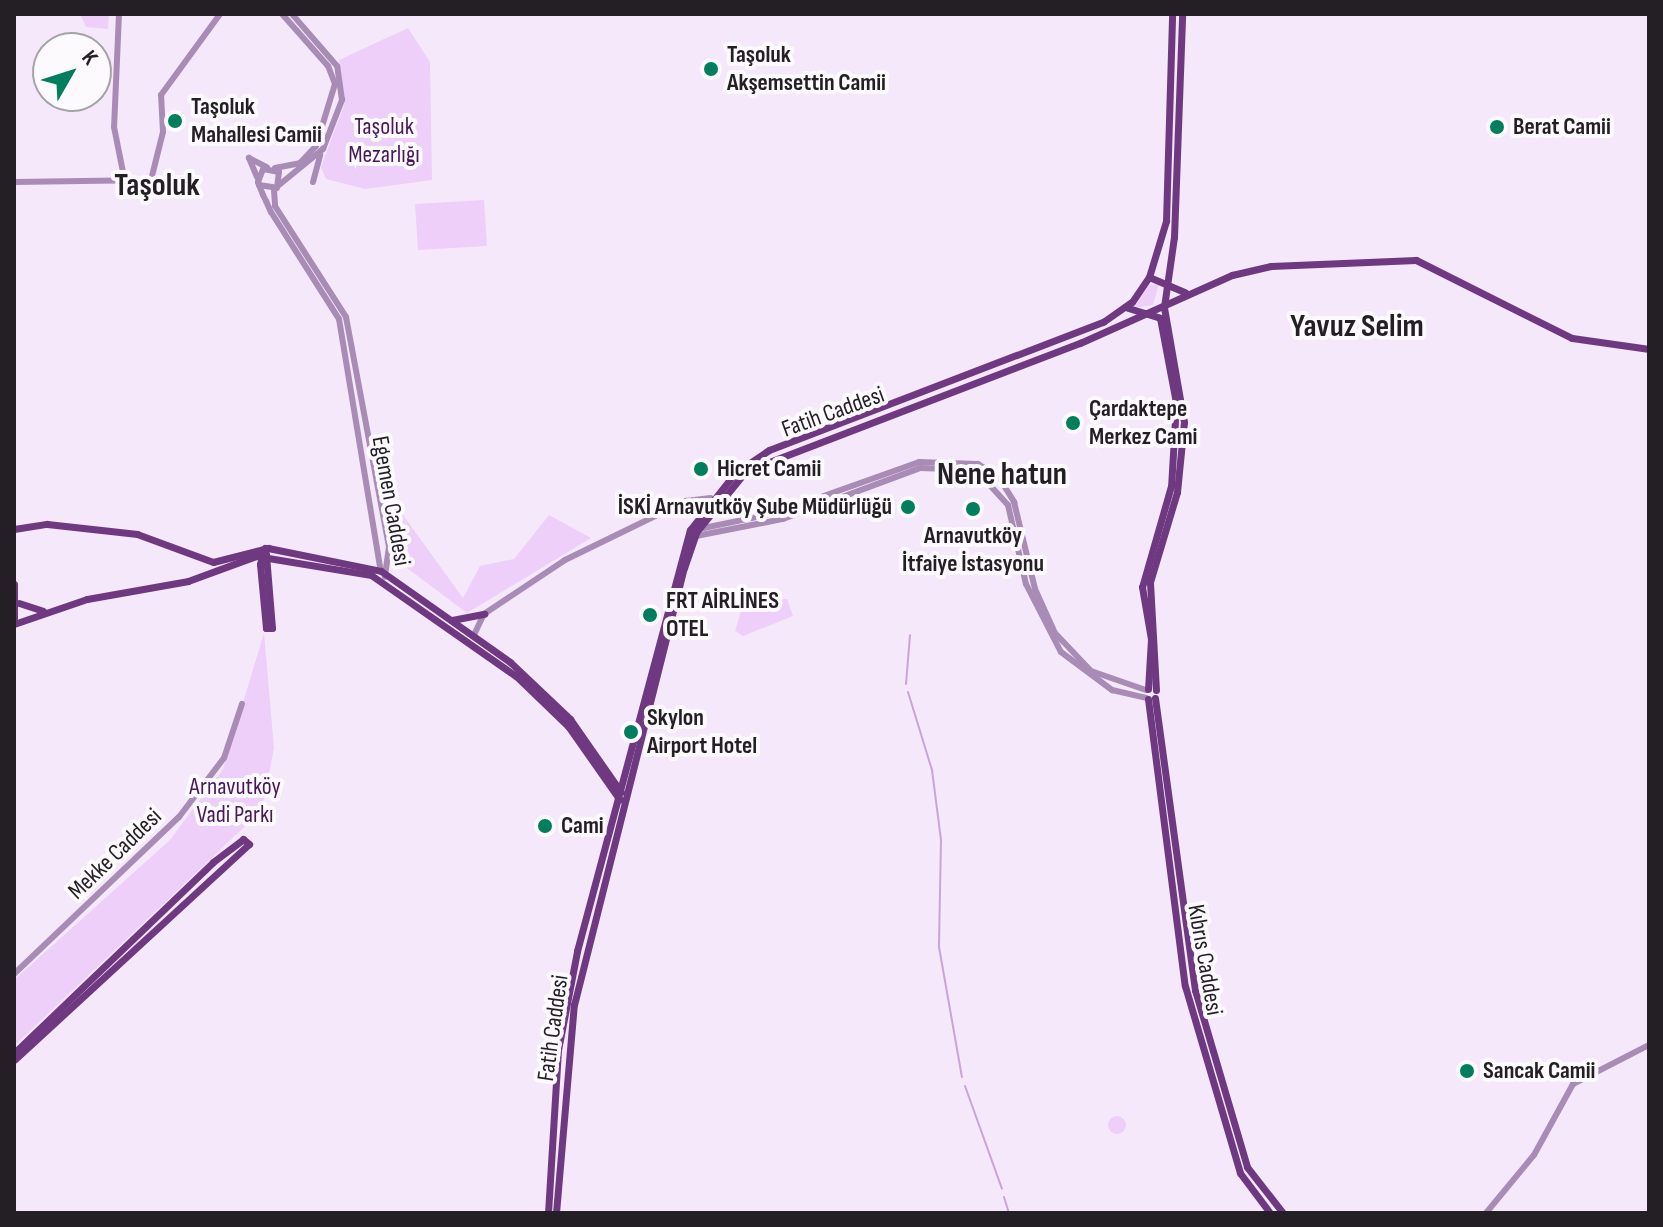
<!DOCTYPE html>
<meta charset="utf-8">
<style>
body{margin:0}
#map{position:relative;width:1663px;height:1227px;overflow:hidden;background:#f5e8fa;font-family:"Sofia Sans Condensed",sans-serif}
div>[style]{position:absolute}
[style*='--x']{left:calc(var(--x)*1px);top:calc(var(--y)*1px);width:calc(var(--w)*1px);rotate:calc(var(--a)*1deg)}
.green>*{inset:0;background:#eecffa}
.round{border-radius:50%}
.stream>*{height:2px;margin:-1px;padding:0 1px;transform-origin:1px;border-radius:1px;background:#cba3db}
.minor>*{height:6px;margin:-3px;padding:0 3px;transform-origin:3px;border-radius:3px;background:#a98cb5}
.major>*{height:7px;margin:-3.5px;padding:0 3.5px;transform-origin:3.5px;border-radius:3.5px;background:#6f3982}
.dots>*{width:22px;height:22px;translate:-50% -50%;box-sizing:border-box;border:4px solid #fcfafd;border-radius:50%}
span{translate:-50% -50%;white-space:nowrap;text-align:center;line-height:1.15;-webkit-text-stroke:8px #fcfafd;paint-order:stroke}
.poi-label{font-size:24px;color:#231f25;font-weight:700}
.left{translate:0 -50%;text-align:left}
.right{translate:-100% -50%;text-align:right}
.park-label{font-size:24px;color:#481759}
.street-label{font-size:24px;color:#231f25}
.district-label{font-size:32px;color:#231f25;font-weight:700}
.frame{position:absolute;inset:0;border:16px solid #231f25;pointer-events:none}
.north{position:absolute;left:32px;top:32px;width:80px;height:80px;box-sizing:border-box;background:#fcfafd;border:2px solid #a5a2a7;border-radius:50%;rotate:51deg;font-size:22px;font-weight:700;line-height:32px;text-align:center;color:#231f25}
.north::after{content:'';display:block;margin:auto;width:28px;height:36px;background:#017e5d;clip-path:polygon(50% 0,100% 100%,50% 72%,0 100%)}
</style>
<div id="map">
<div class="green">
<i style="clip-path:polygon(80px 14px,109px 14px,108px 29px,86px 27px)"></i>
<i style="clip-path:polygon(408px 28px,430px 62px,432px 180px,365px 189px,326px 179px,321px 167px,345px 103px,339px 60px)"></i>
<i style="clip-path:polygon(484px 200px,487px 246px,418px 250px,415px 204px)"></i>
<i style="clip-path:polygon(1159px 284px,1153px 305px,1134px 308px,1149px 285px)"></i>
<i style="clip-path:polygon(400px 511px,463px 598px,480px 566px,514px 559px,549px 515px,591px 538px,467px 613px,399px 562px,389px 514px)"></i>
<i style="clip-path:polygon(787px 599px,793px 616px,743px 636px,735px 631px,744px 601px)"></i>
<i style="clip-path:polygon(264px 633px,274px 748px,262px 810px,14px 1046px,14px 980px,170px 840px,223px 769px)"></i>
<i class="round" style="left:1108px;top:1116px;width:18px;height:18px"></i>
</div>
<div class="stream">
<i style="--x:906;--y:684;--w:49;--a:-85.3"></i>
<i style="--x:908;--y:692;--w:82;--a:72.9"></i>
<i style="--x:932;--y:770;--w:71;--a:82.7"></i>
<i style="--x:941;--y:840;--w:107;--a:91.1"></i>
<i style="--x:939;--y:947;--w:132;--a:80"></i>
<i style="--x:965;--y:1086;--w:109;--a:70.2"></i>
<i style="--x:1004;--y:1197;--w:17;--a:73"></i>
</div>
<div class="minor">
<i style="--x:119;--y:14;--w:113;--a:92.5"></i>
<i style="--x:114;--y:127;--w:56;--a:78.7"></i>
<i style="--x:275;--y:168;--w:25;--a:-11"></i>
<i style="--x:300;--y:163;--w:23;--a:-47"></i>
<i style="--x:316;--y:146;--w:65;--a:-73"></i>
<i style="--x:335;--y:84;--w:19;--a:-111"></i>
<i style="--x:328;--y:66;--w:69;--a:-131.5"></i>
<i style="--x:257;--y:177;--w:21;--a:-113"></i>
<i style="--x:249;--y:158;--w:20;--a:27"></i>
<i style="--x:14;--y:182;--w:137;--a:-0.8"></i>
<i style="--x:151;--y:180;--w:49;--a:-76"></i>
<i style="--x:163;--y:132;--w:37;--a:-93"></i>
<i style="--x:161;--y:95;--w:100;--a:-53.9"></i>
<i style="--x:313;--y:182;--w:28;--a:-75"></i>
<i style="--x:259;--y:185;--w:18;--a:9"></i>
<i style="--x:277;--y:188;--w:16;--a:-83"></i>
<i style="--x:279;--y:172;--w:16;--a:-169"></i>
<i style="--x:263;--y:169;--w:14;--a:111"></i>
<i style="--x:258;--y:182;--w:3;--a:72"></i>
<i style="--x:259;--y:185;--w:11;--a:68"></i>
<i style="--x:263;--y:195;--w:7;--a:63"></i>
<i style="--x:266;--y:201;--w:12;--a:66"></i>
<i style="--x:271;--y:212;--w:127;--a:57.6"></i>
<i style="--x:339;--y:319;--w:256;--a:80.6"></i>
<i style="--x:279;--y:185;--w:57;--a:-39.3"></i>
<i style="--x:323;--y:149;--w:53;--a:-68.8"></i>
<i style="--x:342;--y:100;--w:34;--a:-98"></i>
<i style="--x:337;--y:66;--w:69;--a:-130.9"></i>
<i style="--x:274;--y:190;--w:16;--a:86"></i>
<i style="--x:275;--y:206;--w:132;--a:57.4"></i>
<i style="--x:346;--y:317;--w:234;--a:79.4"></i>
<i style="--x:389;--y:547;--w:30;--a:98"></i>
<i style="--x:694;--y:530;--w:84;--a:-11.7"></i>
<i style="--x:776;--y:513;--w:152;--a:-19.6"></i>
<i style="--x:919;--y:462;--w:59;--a:1.9"></i>
<i style="--x:978;--y:464;--w:23;--a:31"></i>
<i style="--x:998;--y:476;--w:31;--a:58"></i>
<i style="--x:1014;--y:502;--w:89;--a:76.4"></i>
<i style="--x:1035;--y:589;--w:48;--a:65.6"></i>
<i style="--x:1055;--y:633;--w:52;--a:46.5"></i>
<i style="--x:1091;--y:671;--w:58;--a:19.1"></i>
<i style="--x:691;--y:537;--w:94;--a:-11.1"></i>
<i style="--x:783;--y:519;--w:146;--a:-20.4"></i>
<i style="--x:920;--y:468;--w:56;--a:2"></i>
<i style="--x:976;--y:470;--w:47;--a:47.6"></i>
<i style="--x:1008;--y:505;--w:81;--a:77.2"></i>
<i style="--x:1026;--y:584;--w:76;--a:62.8"></i>
<i style="--x:1061;--y:652;--w:64;--a:36.7"></i>
<i style="--x:1112;--y:690;--w:35;--a:13"></i>
<i style="--x:474;--y:635;--w:23;--a:-65"></i>
<i style="--x:484;--y:614;--w:97;--a:-33.7"></i>
<i style="--x:565;--y:560;--w:135;--a:-26"></i>
<i style="--x:686;--y:501;--w:25;--a:-7"></i>
<i style="--x:14;--y:974;--w:228;--a:-43.6"></i>
<i style="--x:179;--y:817;--w:74;--a:-52.7"></i>
<i style="--x:224;--y:758;--w:57;--a:-71.6"></i>
<i style="--x:1486;--y:1213;--w:75;--a:-50.4"></i>
<i style="--x:1534;--y:1155;--w:81;--a:-61.2"></i>
<i style="--x:1573;--y:1084;--w:85;--a:-27.2"></i>
</div>
<div class="major">
<i style="--x:1149;--y:277;--w:39;--a:23"></i>
<i style="--x:1125;--y:307;--w:37;--a:17"></i>
<i style="--x:1160;--y:318;--w:86;--a:79.3"></i>
<i style="--x:1176;--y:403;--w:83;--a:93.4"></i>
<i style="--x:1171;--y:486;--w:105;--a:106"></i>
<i style="--x:1142;--y:587;--w:53;--a:80.2"></i>
<i style="--x:1151;--y:639;--w:50;--a:93.4"></i>
<i style="--x:14;--y:529;--w:33;--a:-9"></i>
<i style="--x:47;--y:524;--w:91;--a:6.3"></i>
<i style="--x:137;--y:534;--w:81;--a:20.2"></i>
<i style="--x:213;--y:562;--w:57;--a:-14.3"></i>
<i style="--x:268;--y:548;--w:115;--a:11.5"></i>
<i style="--x:381;--y:571;--w:158;--a:35.2"></i>
<i style="--x:510;--y:662;--w:83;--a:43.5"></i>
<i style="--x:570;--y:719;--w:89;--a:55.1"></i>
<i style="--x:265;--y:548;--w:7;--a:82"></i>
<i style="--x:266;--y:555;--w:73;--a:85.3"></i>
<i style="--x:272;--y:628;--w:6;--a:180"></i>
<i style="--x:266;--y:628;--w:64;--a:-95.4"></i>
<i style="--x:260;--y:564;--w:17;--a:-73"></i>
<i style="--x:14;--y:584;--w:34;--a:90"></i>
<i style="--x:19;--y:603;--w:25;--a:18"></i>
<i style="--x:452;--y:620;--w:33;--a:-11"></i>
<i style="--x:14;--y:624;--w:77;--a:-18.9"></i>
<i style="--x:87;--y:599;--w:103;--a:-10.1"></i>
<i style="--x:188;--y:581;--w:72;--a:-20.2"></i>
<i style="--x:256;--y:556;--w:117;--a:9.4"></i>
<i style="--x:371;--y:575;--w:177;--a:34.9"></i>
<i style="--x:516;--y:676;--w:72;--a:43.9"></i>
<i style="--x:568;--y:726;--w:90;--a:54.9"></i>
<i style="--x:1156;--y:690;--w:108;--a:-93.2"></i>
<i style="--x:1150;--y:582;--w:94;--a:-73.3"></i>
<i style="--x:1177;--y:492;--w:70;--a:-84.3"></i>
<i style="--x:1184;--y:422;--w:117;--a:-99.9"></i>
<i style="--x:1164;--y:307;--w:71;--a:-81.9"></i>
<i style="--x:1174;--y:237;--w:223;--a:-87.9"></i>
<i style="--x:1155;--y:698;--w:295;--a:82.2"></i>
<i style="--x:1195;--y:990;--w:184;--a:73.6"></i>
<i style="--x:1247;--y:1167;--w:58;--a:52"></i>
<i style="--x:1148;--y:699;--w:289;--a:82.7"></i>
<i style="--x:1185;--y:986;--w:195;--a:73.6"></i>
<i style="--x:1240;--y:1173;--w:50;--a:53.1"></i>
<i style="--x:14;--y:1053;--w:276;--a:-43.8"></i>
<i style="--x:213;--y:862;--w:38;--a:-37"></i>
<i style="--x:243;--y:839;--w:8;--a:40"></i>
<i style="--x:249;--y:844;--w:319;--a:137.4"></i>
<i style="--x:548;--y:1213;--w:163;--a:-86.5"></i>
<i style="--x:558;--y:1050;--w:101;--a:-79.1"></i>
<i style="--x:577;--y:951;--w:436;--a:-75"></i>
<i style="--x:690;--y:530;--w:73;--a:-51.7"></i>
<i style="--x:735;--y:473;--w:41;--a:-34.1"></i>
<i style="--x:769;--y:450;--w:358;--a:-21"></i>
<i style="--x:1103;--y:322;--w:35;--a:-35"></i>
<i style="--x:1132;--y:302;--w:30;--a:-56"></i>
<i style="--x:1149;--y:277;--w:59;--a:-73.1"></i>
<i style="--x:1166;--y:221;--w:207;--a:-88.3"></i>
<i style="--x:556;--y:1213;--w:209;--a:-85.1"></i>
<i style="--x:574;--y:1005;--w:451;--a:-75.9"></i>
<i style="--x:684;--y:568;--w:39;--a:-71"></i>
<i style="--x:697;--y:531;--w:77;--a:-50.8"></i>
<i style="--x:746;--y:471;--w:358;--a:-21"></i>
<i style="--x:1080;--y:343;--w:167;--a:-24.1"></i>
<i style="--x:1232;--y:275;--w:40;--a:-13"></i>
<i style="--x:1271;--y:266;--w:145;--a:-2.4"></i>
<i style="--x:1416;--y:260;--w:174;--a:26.6"></i>
<i style="--x:1572;--y:338;--w:78;--a:8.1"></i>
</div>
<div class="dots">
<i style="left:711px;top:69px;background:#017e5d"></i>
<i style="left:175px;top:121px;background:#017e5d"></i>
<i style="left:1497px;top:127px;background:#017e5d"></i>
<i style="left:1073px;top:423px;background:#017e5d"></i>
<i style="left:701px;top:469px;background:#017e5d"></i>
<i style="left:908px;top:507px;background:#017e5d"></i>
<i style="left:973px;top:509px;background:#017e5d"></i>
<i style="left:650px;top:615px;background:#017e5d"></i>
<i style="left:631px;top:732px;background:#017e5d"></i>
<i style="left:545px;top:826px;background:#017e5d"></i>
<i style="left:1467px;top:1071px;background:#017e5d"></i>
</div>
<div class="poi-label">
<span class="left" style="left:727px;top:69px">Taşoluk<br>Akşemsettin Camii</span>
<span class="left" style="left:191px;top:121px">Taşoluk<br>Mahallesi Camii</span>
<span class="left" style="left:1513px;top:127px">Berat Camii</span>
<span class="left" style="left:1089px;top:423px">Çardaktepe<br>Merkez Cami</span>
<span class="left" style="left:717px;top:469px">Hicret Camii</span>
<span class="right" style="left:892px;top:507px">İSKİ Arnavutköy Şube Müdürlüğü</span>
<span style="left:973px;top:550px">Arnavutköy<br>İtfaiye İstasyonu</span>
<span class="left" style="left:666px;top:615px">FRT AİRLİNES<br>OTEL</span>
<span class="left" style="left:647px;top:732px">Skylon<br>Airport Hotel</span>
<span class="left" style="left:561px;top:826px">Cami</span>
<span class="left" style="left:1483px;top:1071px">Sancak Camii</span>
</div>
<div class="park-label">
<span style="left:384px;top:141px">Taşoluk<br>Mezarlığı</span>
<span style="left:235px;top:801px">Arnavutköy<br>Vadi Parkı</span>
</div>
<div class="street-label">
<span style="left:833px;top:412px;rotate:-20deg">Fatih Caddesi</span>
<span style="left:391px;top:501px;rotate:80deg">Egemen Caddesi</span>
<span style="left:115px;top:854px;rotate:-44deg">Mekke Caddesi</span>
<span style="left:1205px;top:960px;rotate:80deg">Kıbrıs Caddesi</span>
<span style="left:553px;top:1028px;rotate:-82deg">Fatih Caddesi</span>
</div>
<div class="district-label">
<span style="left:157px;top:186px">Taşoluk</span>
<span style="left:1357px;top:327px">Yavuz Selim</span>
<span style="left:1002px;top:475px">Nene hatun</span>
</div>
<div class="frame"></div>
<div class="north">K</div>
</div>
